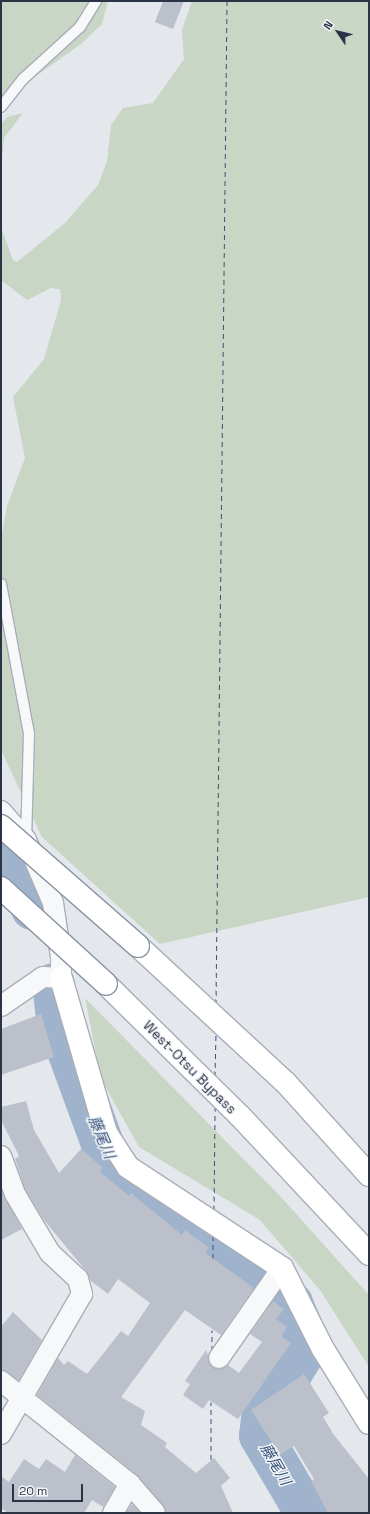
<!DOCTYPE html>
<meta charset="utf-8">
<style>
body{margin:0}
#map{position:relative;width:370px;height:1514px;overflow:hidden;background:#e4e7ec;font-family:"Space Grotesk","Noto Sans JP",sans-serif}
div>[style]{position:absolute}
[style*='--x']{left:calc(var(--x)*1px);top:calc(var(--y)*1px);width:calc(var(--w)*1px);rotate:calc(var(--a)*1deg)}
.green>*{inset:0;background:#c9d6c5}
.river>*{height:43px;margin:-21.5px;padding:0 21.5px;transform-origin:21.5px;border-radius:21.5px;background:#9fb4cc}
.ferry>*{height:1px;margin-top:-0.5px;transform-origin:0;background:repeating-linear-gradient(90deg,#34527a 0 5px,transparent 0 9px)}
.building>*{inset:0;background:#bbc0ca}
.roads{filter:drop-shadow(1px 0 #a9aeb7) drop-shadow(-1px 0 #a9aeb7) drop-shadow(0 1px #a9aeb7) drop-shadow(0 -1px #a9aeb7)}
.lane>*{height:10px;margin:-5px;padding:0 5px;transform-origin:5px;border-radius:5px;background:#f7f8fa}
.street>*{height:20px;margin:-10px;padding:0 10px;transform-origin:10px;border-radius:10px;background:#f7f8fa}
.secondary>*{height:22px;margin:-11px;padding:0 11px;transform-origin:11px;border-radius:11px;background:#fff}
.highway>*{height:22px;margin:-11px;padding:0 11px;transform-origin:11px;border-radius:11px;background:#fff}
.bridges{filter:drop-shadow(1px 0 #8b94a3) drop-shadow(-1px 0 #8b94a3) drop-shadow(0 1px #8b94a3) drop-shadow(0 -1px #8b94a3)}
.highway-bridge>*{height:22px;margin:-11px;padding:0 11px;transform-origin:11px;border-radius:11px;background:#fff}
span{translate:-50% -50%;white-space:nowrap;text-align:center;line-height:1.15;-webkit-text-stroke:3px #f4f6f9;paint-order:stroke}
.street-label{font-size:14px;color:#2b3445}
.water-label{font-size:15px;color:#34527a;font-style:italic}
.frame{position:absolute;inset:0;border:2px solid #2b3445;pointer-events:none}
.north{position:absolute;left:318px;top:12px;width:40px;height:40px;-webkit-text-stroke:3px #f4f6f9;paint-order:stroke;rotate:305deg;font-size:11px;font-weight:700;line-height:16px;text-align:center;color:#2b3445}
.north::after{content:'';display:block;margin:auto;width:14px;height:18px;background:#2b3445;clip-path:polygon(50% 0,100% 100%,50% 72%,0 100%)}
.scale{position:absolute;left:12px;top:1484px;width:71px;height:18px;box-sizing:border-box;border:2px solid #2b3445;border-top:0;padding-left:5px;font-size:12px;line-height:14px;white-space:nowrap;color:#2b3445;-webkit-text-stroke:3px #f4f6f9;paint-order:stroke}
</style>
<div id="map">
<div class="green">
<i style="clip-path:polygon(1px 1px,108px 1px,102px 24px,81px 44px,1px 101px)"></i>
<i style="clip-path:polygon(192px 1px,369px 1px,369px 897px,160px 944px,42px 837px,1px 750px,1px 539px,7px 506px,25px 458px,13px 397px,44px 359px,61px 300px,60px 289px,51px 288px,27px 300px,1px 280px,1px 227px,13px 260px,17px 262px,65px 223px,98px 185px,107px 161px,111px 125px,123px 108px,153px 103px,184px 59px,182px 30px)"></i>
<i style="clip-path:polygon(23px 113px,4px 138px,1px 170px,1px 124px,7px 117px)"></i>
<i style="clip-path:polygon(85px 998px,280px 1196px,369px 1295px,369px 1367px,320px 1290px,260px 1220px,139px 1147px,101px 1079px)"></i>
</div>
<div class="river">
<i style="--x:1;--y:856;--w:17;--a:40"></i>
<i style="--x:14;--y:867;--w:45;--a:66.3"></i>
<i style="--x:53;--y:984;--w:39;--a:83"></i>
<i style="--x:58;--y:1023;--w:131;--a:69.9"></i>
<i style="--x:103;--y:1146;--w:26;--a:59"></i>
<i style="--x:116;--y:1168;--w:28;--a:44"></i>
<i style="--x:136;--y:1187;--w:147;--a:34.4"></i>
<i style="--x:278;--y:1288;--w:20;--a:49"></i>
<i style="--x:291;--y:1303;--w:44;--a:67.5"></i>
<i style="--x:308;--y:1344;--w:88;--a:121.5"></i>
<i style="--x:262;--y:1419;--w:16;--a:97"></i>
<i style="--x:260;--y:1435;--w:91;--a:59.5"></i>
</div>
<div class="ferry">
<i style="--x:216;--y:1004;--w:1003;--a:-89.37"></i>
<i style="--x:215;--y:1076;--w:44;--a:-88.7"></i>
<i style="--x:214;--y:1210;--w:104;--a:-89.4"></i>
<i style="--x:213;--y:1258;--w:22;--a:-90"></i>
<i style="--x:212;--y:1350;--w:20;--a:-90"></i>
<i style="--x:211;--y:1460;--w:58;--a:-90"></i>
</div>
<div class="building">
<i style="clip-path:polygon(163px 1px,184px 1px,173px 29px,155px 22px)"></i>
<i style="clip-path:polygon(41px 1014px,54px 1057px,1px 1075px,1px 1029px)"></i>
<i style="clip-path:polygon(26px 1101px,34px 1130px,59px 1173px,81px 1149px,102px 1167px,100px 1172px,129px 1196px,131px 1193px,182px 1235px,185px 1230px,209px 1248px,205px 1253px,254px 1288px,221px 1335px,185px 1310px,121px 1397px,145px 1411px,141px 1425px,167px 1443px,165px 1447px,196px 1473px,214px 1458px,230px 1478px,221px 1486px,233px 1513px,166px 1513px,137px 1475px,37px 1395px,58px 1358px,64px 1365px,68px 1361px,87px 1374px,121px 1331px,128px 1336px,150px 1303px,118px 1279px,108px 1294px,91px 1281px,86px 1271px,44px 1220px,25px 1189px,15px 1159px,19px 1156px,1px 1120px,1px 1107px)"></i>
<i style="clip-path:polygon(1px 1189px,22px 1229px,1px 1240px)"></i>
<i style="clip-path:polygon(273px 1301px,284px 1309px,276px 1319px,287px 1327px,281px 1336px,291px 1343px,238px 1419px,209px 1400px,203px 1409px,183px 1395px,190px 1384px,185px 1381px,206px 1350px,212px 1367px,218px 1369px,228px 1365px,239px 1373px,262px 1342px,250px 1334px)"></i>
<i style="clip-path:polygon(13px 1312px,42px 1340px,19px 1380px,1px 1370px,1px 1327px)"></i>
<i style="clip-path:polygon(304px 1374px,329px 1413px,323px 1417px,334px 1435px,369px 1479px,369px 1513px,328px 1513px,311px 1481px,314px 1479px,294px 1446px,280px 1455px,251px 1410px)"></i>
<i style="clip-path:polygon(75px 1455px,115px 1487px,103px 1507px,92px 1500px,84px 1513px,8px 1513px,1px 1508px,1px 1476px,9px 1482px,24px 1459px,39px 1469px,46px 1459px,65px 1472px)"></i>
<i style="clip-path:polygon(132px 1504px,140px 1513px,126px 1513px)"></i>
</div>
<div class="roads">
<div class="lane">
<i style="--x:1;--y:107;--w:36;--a:-52"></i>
<i style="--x:23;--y:79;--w:77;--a:-42.4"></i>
<i style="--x:80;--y:27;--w:31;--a:-58"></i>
<i style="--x:1;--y:584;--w:153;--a:79.4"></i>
<i style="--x:29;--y:734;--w:106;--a:91.6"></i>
</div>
<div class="street">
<i style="--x:1;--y:811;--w:38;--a:49"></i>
<i style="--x:26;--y:840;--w:69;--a:66.8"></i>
<i style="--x:53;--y:903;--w:55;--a:81.6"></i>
<i style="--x:61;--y:957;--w:21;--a:90"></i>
<i style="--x:61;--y:978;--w:18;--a:-177"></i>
<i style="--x:43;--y:977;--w:51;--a:145.4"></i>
<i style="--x:1;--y:1156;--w:40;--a:69.8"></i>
<i style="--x:15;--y:1194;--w:69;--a:59.3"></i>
<i style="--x:50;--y:1253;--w:38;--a:43"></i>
<i style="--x:78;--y:1279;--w:16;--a:75"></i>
<i style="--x:82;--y:1294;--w:162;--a:120.1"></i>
<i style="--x:219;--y:1358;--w:110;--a:-55"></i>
<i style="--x:1;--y:1381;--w:165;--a:38.6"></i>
<i style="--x:130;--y:1484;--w:38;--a:49"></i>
<i style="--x:113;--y:1513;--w:34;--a:-60"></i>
</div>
<div class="secondary">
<i style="--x:61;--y:978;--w:161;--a:73.8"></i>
<i style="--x:106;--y:1133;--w:40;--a:57.1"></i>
<i style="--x:128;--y:1167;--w:184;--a:33.3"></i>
<i style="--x:282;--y:1268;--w:91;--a:63.2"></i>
<i style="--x:323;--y:1349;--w:87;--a:58.1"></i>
</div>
<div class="highway">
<i style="--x:138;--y:946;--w:202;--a:42.8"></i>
<i style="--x:286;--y:1083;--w:124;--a:47.9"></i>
<i style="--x:106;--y:984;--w:188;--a:44.6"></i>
<i style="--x:240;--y:1116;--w:189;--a:46.9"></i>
</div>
</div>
<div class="bridges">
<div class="highway-bridge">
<i style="--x:1;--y:826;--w:182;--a:41.2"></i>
<i style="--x:1;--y:888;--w:142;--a:42.4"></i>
</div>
</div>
<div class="street-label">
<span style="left:190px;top:1067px;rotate:45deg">West-Otsu Bypass</span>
</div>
<div class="water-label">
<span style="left:102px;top:1137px;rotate:67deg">藤尾川</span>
<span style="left:276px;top:1464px;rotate:60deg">藤尾川</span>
</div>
<div class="frame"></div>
<div class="north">N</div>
<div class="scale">20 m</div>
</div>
